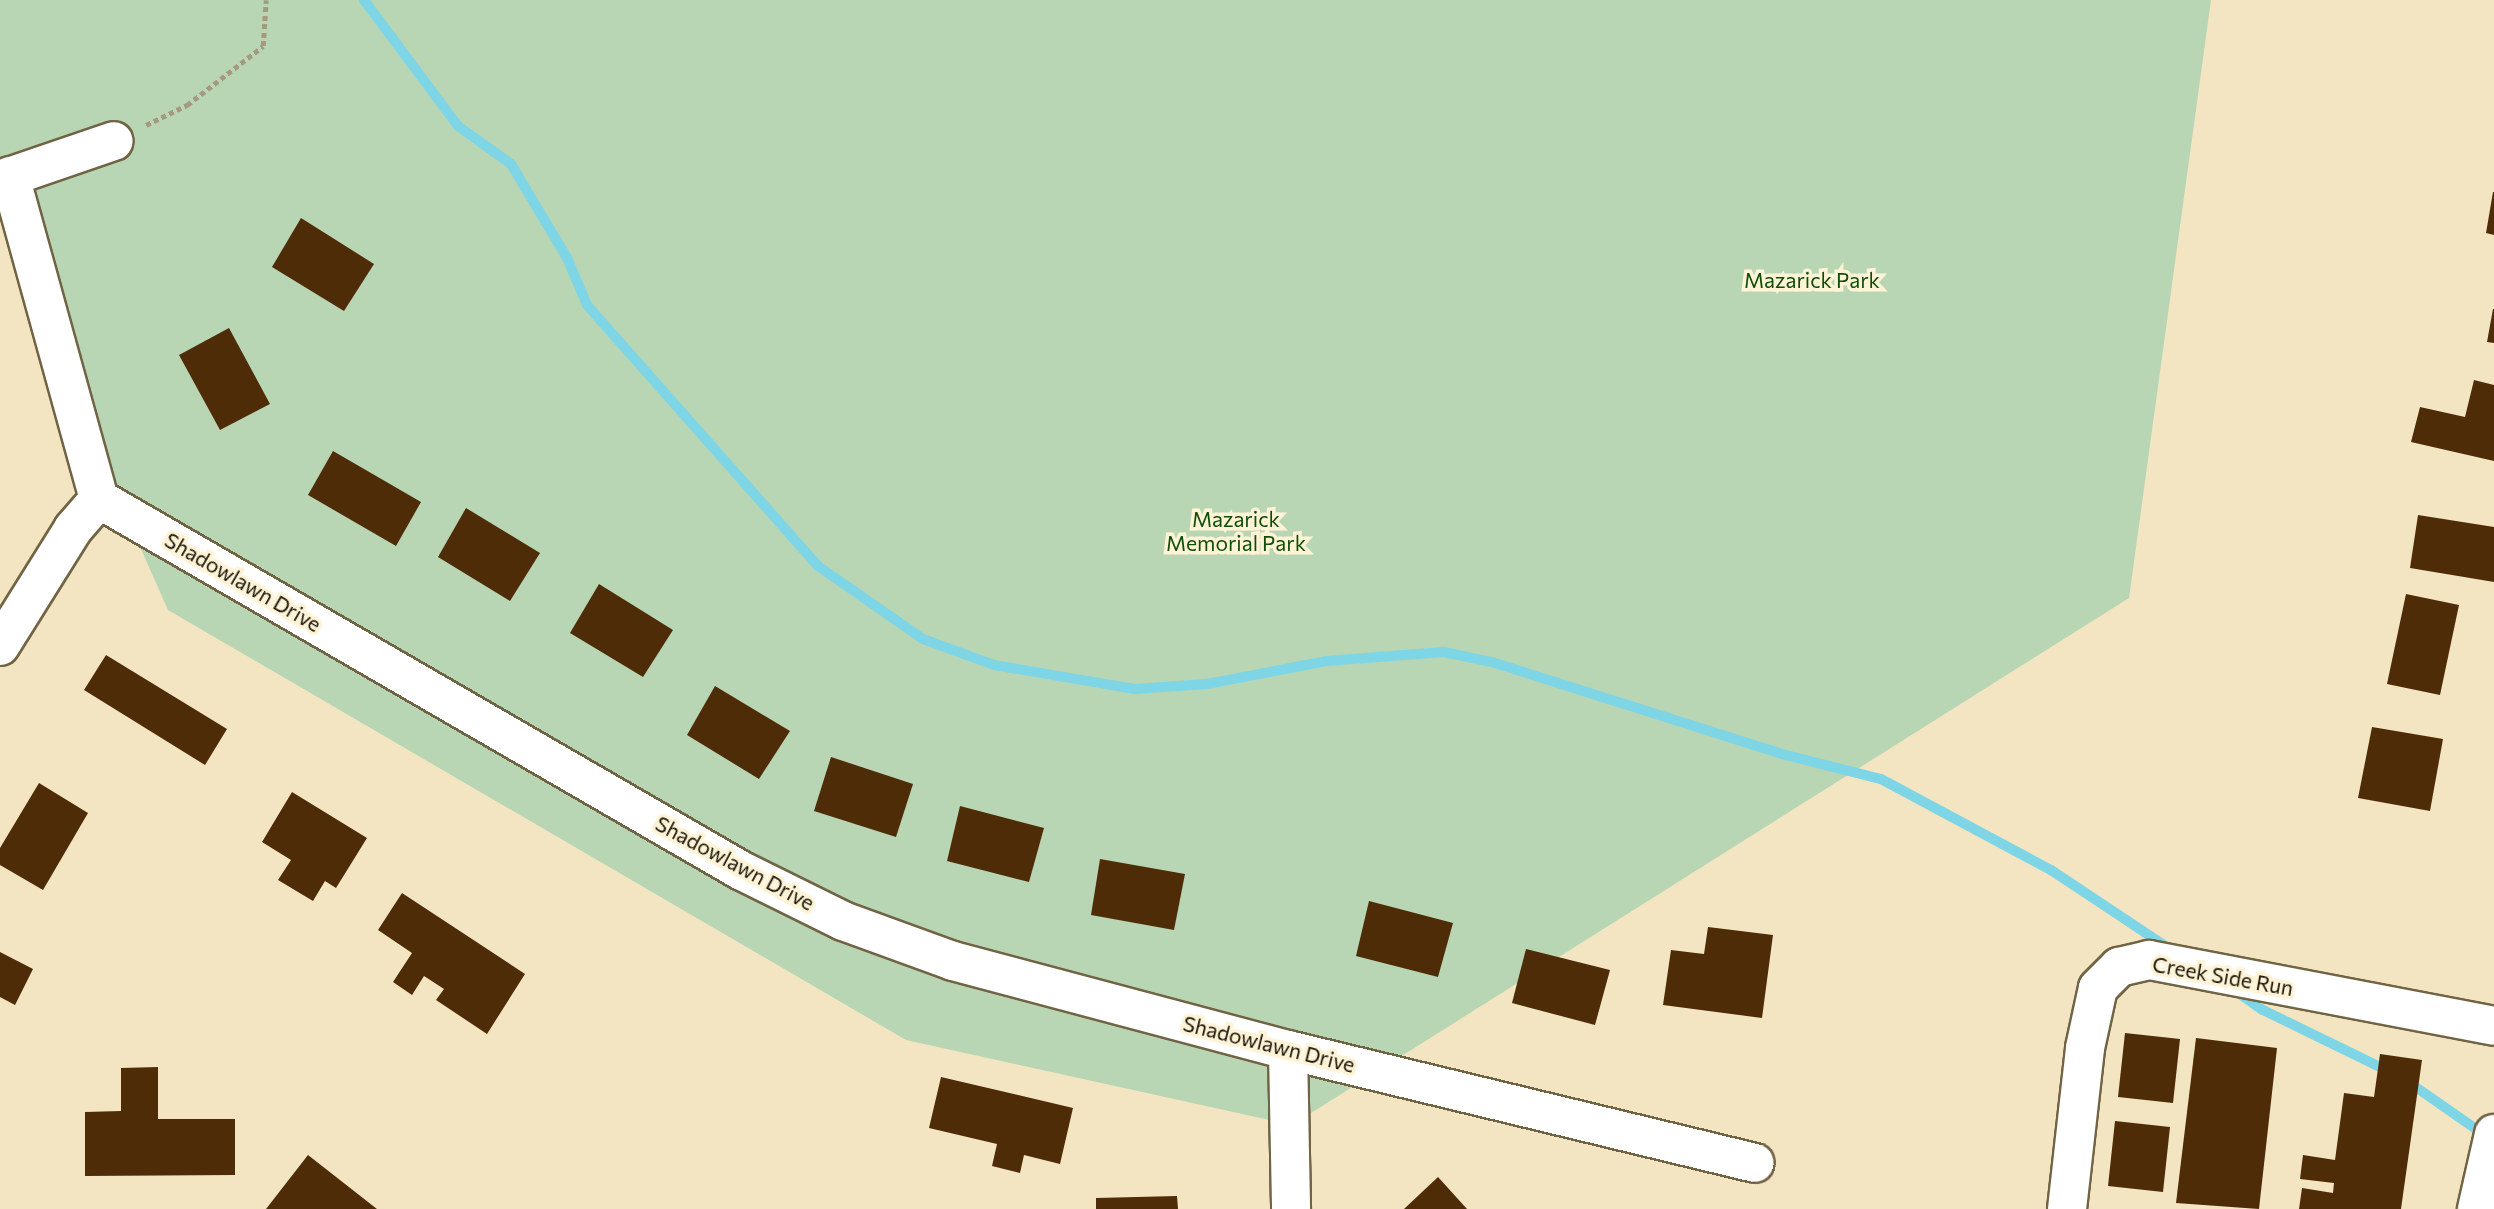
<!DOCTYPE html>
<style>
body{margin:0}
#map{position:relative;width:2494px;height:1209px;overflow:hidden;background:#f3e5c2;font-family:Commissioner,sans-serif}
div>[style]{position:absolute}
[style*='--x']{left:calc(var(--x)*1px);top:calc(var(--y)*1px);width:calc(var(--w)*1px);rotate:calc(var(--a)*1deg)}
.green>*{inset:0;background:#b8d5b4}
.stream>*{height:10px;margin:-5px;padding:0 5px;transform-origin:5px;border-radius:5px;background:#7ed5e6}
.building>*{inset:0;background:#4f2c08}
.path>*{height:4.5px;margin-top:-2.25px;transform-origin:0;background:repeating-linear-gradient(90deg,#a59a7f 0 5px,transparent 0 8.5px)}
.roads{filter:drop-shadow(2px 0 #716445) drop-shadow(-2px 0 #716445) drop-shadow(0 2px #716445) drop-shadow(0 -2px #716445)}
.minor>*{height:38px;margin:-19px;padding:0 19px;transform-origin:19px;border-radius:19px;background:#fff}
span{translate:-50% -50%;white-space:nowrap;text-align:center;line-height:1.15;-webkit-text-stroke:7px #fef3d6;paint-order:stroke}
.park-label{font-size:21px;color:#0e4e07}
.street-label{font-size:21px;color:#191407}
</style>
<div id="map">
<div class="green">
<i style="clip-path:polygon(0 0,2211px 0,2129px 598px,1292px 1125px,906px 1040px,168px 610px,42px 325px,0 187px)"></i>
</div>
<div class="stream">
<i style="--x:364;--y:0;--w:157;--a:53.3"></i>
<i style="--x:458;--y:126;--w:65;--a:35.6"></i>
<i style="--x:511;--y:164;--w:109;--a:59.2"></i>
<i style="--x:567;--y:258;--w:51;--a:66.9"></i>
<i style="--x:587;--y:305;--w:349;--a:48.5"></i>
<i style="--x:818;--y:566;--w:128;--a:34.8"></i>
<i style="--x:923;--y:639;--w:76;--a:20.1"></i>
<i style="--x:994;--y:665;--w:142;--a:9.7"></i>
<i style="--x:1134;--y:689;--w:73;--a:-3.9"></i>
<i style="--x:1207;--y:684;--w:121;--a:-10.9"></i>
<i style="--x:1326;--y:661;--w:118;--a:-4.4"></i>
<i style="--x:1444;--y:652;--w:49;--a:11.8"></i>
<i style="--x:1492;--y:662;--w:308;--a:17.6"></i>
<i style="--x:1786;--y:755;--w:98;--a:14.2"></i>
<i style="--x:1881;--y:779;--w:193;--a:28.2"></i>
<i style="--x:2051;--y:870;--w:146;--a:33.6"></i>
<i style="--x:2234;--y:990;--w:35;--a:35"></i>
<i style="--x:2263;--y:1010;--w:141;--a:26"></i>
<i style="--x:2407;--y:1081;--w:96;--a:34.8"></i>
</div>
<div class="building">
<i style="clip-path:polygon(2493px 192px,2494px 192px,2494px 235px,2486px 233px)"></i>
<i style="clip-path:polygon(301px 218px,374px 264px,344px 311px,272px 267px)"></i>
<i style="clip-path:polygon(2493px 309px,2494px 309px,2494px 343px,2487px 342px)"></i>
<i style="clip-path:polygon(229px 328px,270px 404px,220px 430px,179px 355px)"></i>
<i style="clip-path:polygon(2474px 380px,2494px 385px,2494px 461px,2411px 442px,2420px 407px,2465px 417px)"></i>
<i style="clip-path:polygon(333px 451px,421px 502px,396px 546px,308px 495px)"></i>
<i style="clip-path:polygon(466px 508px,540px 553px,510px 601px,438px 557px)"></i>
<i style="clip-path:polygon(2418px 515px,2494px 527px,2494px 582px,2410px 568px)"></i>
<i style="clip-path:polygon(599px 584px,673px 630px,643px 677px,570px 633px)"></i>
<i style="clip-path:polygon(2406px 594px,2459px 605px,2440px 695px,2387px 684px)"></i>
<i style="clip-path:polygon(106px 655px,227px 729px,205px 765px,84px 690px)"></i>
<i style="clip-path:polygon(715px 686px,790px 731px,759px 779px,687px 735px)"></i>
<i style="clip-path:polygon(2372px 727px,2443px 739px,2430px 811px,2358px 798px)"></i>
<i style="clip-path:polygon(831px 757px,913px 784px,896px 837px,814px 811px)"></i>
<i style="clip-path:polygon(39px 783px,88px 813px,43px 890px,0 865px,0 848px)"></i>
<i style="clip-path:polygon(292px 792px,367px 838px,336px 888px,325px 881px,313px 901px,278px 880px,291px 860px,262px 842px)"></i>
<i style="clip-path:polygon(960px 806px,1044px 828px,1029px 882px,947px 861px)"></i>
<i style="clip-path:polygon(1100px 859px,1185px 874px,1174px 930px,1091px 915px)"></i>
<i style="clip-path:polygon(402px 893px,525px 974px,487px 1034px,436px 1000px,444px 989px,424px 976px,412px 995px,393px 982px,412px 953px,378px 930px)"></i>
<i style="clip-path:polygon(1369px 901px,1453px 923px,1438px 977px,1356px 956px)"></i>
<i style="clip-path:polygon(1708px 927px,1773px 935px,1762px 1018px,1663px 1005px,1671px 950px,1704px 954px)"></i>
<i style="clip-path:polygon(1526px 949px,1610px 970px,1595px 1025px,1512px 1003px)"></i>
<i style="clip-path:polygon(0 952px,33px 969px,15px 1005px,0 997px)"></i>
<i style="clip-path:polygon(2125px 1033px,2180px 1039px,2173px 1103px,2118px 1097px)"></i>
<i style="clip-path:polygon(2196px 1038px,2277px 1048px,2259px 1209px,2176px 1203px)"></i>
<i style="clip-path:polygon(2380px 1054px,2422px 1060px,2401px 1209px,2299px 1209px,2302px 1188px,2333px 1193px,2334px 1183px,2300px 1179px,2303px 1155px,2335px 1160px,2344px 1093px,2374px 1097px)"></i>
<i style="clip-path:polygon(158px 1067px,158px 1119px,235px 1119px,235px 1175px,85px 1176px,85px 1112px,121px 1111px,121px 1068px)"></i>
<i style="clip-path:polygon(941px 1077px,1073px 1108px,1060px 1164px,1024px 1155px,1020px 1173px,992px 1166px,997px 1144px,929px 1128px)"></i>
<i style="clip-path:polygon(2115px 1121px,2170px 1127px,2163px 1192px,2108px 1186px)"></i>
<i style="clip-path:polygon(308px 1155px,377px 1209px,266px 1209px)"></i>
<i style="clip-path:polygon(1438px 1177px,1467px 1209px,1404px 1209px)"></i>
<i style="clip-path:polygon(1177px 1196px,1178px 1209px,1096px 1209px,1096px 1198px)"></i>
</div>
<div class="path">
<i style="--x:146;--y:125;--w:46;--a:-26"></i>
<i style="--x:187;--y:105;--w:96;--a:-37.8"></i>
<i style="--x:263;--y:46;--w:46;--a:-86.3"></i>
</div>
<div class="roads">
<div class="minor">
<i style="--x:10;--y:176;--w:335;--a:74.6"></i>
<i style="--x:99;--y:499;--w:741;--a:30.06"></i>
<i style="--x:740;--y:870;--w:115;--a:26.3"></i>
<i style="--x:843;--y:921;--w:117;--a:20"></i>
<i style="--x:953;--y:961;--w:347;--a:14.9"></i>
<i style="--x:1288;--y:1050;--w:480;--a:13.6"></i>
<i style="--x:0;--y:180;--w:120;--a:-18.9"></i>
<i style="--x:0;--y:646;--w:138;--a:-58"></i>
<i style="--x:73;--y:529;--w:40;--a:-49"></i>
<i style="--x:1288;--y:1050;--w:159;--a:88.9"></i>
<i style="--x:2067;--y:1209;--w:162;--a:-83.6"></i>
<i style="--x:2085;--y:1048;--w:61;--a:-77.8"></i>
<i style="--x:2098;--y:988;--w:30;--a:-45"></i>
<i style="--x:2119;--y:967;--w:31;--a:-13"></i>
<i style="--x:2149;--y:960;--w:351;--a:10.8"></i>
<i style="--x:2477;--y:1209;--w:77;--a:-77.2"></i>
</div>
</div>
<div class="park-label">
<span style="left:1812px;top:280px">Mazarick Park</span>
<span style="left:1236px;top:531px">Mazarick<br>Memorial Park</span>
</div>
<div class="street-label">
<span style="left:243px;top:582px;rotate:30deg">Shadowlawn Drive</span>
<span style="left:735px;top:863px;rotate:28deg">Shadowlawn Drive</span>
<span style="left:2223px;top:976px;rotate:10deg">Creek Side Run</span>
<span style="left:1269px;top:1044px;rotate:14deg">Shadowlawn Drive</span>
</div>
</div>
